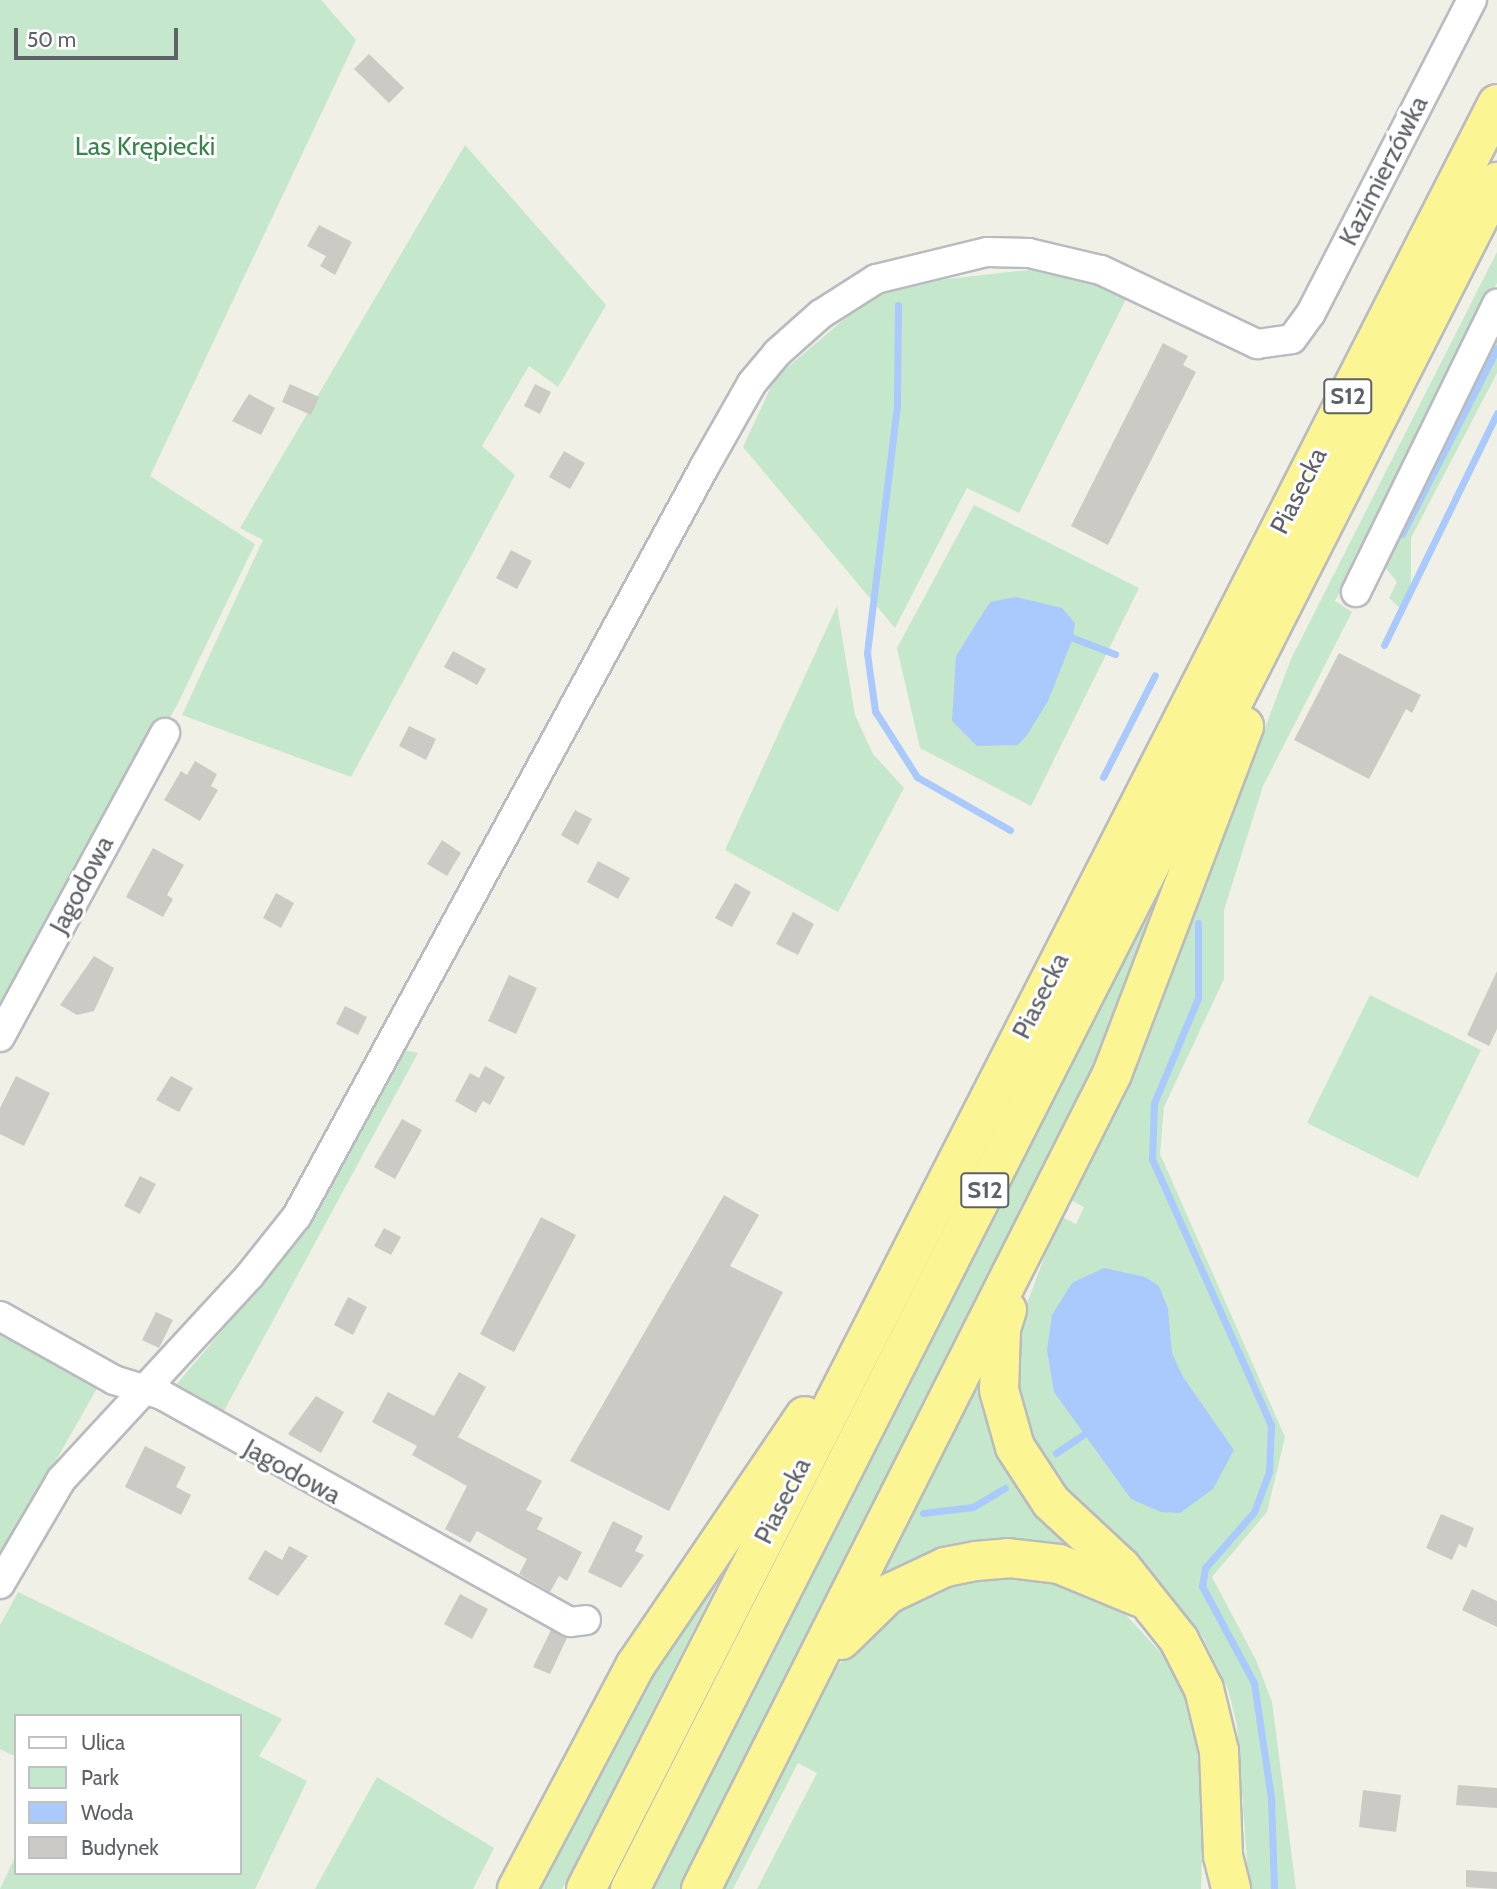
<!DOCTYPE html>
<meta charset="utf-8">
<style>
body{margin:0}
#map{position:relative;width:1497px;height:1889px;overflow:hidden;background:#f0f0e7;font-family:Cabin,sans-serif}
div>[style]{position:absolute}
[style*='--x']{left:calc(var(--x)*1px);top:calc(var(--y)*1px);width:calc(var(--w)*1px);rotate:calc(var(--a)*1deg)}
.green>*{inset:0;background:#c5e7cb}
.water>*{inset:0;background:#aac9fd}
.stream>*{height:7px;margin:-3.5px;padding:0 3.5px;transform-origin:3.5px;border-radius:3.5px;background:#aac9fd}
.building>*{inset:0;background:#cccac4}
.roads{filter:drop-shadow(2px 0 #b9bbc0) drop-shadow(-2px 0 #b9bbc0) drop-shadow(0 2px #b9bbc0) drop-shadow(0 -2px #b9bbc0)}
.minor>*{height:28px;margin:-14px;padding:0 14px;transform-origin:14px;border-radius:14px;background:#fff}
.highway>*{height:38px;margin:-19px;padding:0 19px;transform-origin:19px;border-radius:19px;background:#fbf593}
span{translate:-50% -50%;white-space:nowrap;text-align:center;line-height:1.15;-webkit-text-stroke:6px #fff;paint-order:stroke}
.shield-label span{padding:2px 5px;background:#fff;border:2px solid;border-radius:5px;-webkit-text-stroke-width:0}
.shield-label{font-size:24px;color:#5e6167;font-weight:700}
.park-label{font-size:26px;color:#37854a}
.street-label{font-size:26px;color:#5e6167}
.legend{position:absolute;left:14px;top:1714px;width:228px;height:161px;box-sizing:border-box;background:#fff;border:2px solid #bfc0c2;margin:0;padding:9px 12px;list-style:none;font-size:21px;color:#5e6167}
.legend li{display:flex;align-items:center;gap:14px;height:35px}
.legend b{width:35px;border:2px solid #bfc0c2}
.scale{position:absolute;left:14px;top:28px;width:164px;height:32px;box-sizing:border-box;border:4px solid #5e6167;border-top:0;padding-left:9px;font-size:21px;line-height:24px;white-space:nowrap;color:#5e6167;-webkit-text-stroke:5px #fff;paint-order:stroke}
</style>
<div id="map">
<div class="green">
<i style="clip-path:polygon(0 0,321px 0,356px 40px,150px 476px,255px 544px,177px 705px,0 1023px)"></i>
<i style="clip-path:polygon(465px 145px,606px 305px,558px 387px,529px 366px,482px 446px,515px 475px,351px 777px,182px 715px,263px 540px,240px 528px)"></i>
<i style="clip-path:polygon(1497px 252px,1497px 283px,1335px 601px,1352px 612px,1263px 786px,1224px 910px,1224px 979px,1164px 1107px,1160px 1154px,1285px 1437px,1267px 1512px,1212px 1577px,1256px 1660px,1272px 1702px,1296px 1889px,1249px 1889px,1237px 1725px,1228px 1689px,1202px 1636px,1167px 1590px,1083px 1512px,1033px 1449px,1019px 1406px,1016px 1362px,1024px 1311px,1060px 1216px,1076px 1224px,1084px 1207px,1069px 1199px,1152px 1026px,1291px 659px)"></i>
<i style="clip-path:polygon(1028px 270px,1079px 277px,1127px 297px,1019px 513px,967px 488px,895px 628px,743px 447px,775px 378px,855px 310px,903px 284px)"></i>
<i style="clip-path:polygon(1497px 328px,1497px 373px,1411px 538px,1411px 593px,1402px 610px,1389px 598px,1397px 582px,1384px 566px)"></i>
<i style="clip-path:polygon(974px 505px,1139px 588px,1031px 806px,920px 748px,897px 648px)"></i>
<i style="clip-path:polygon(837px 606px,855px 715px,873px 754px,904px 788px,838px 912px,725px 850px)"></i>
<i style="clip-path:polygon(1147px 917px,1157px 921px,1103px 1054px,686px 1889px,654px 1889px)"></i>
<i style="clip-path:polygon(1370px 995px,1481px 1050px,1418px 1178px,1307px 1123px)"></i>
<i style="clip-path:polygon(403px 1050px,418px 1053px,219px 1420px,176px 1385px,297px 1242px)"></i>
<i style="clip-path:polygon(0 1327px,100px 1383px,0 1559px)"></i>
<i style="clip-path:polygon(979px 1365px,1092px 1560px,874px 1584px)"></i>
<i style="clip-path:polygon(732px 1554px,562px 1889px,532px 1889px,636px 1691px)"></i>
<i style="clip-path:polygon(1021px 1571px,1116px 1604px,1173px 1666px,1199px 1736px,1204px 1805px,1201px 1889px,757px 1889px,817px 1773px,798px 1763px,733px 1889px,713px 1889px,821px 1689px,870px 1623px,944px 1582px)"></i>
<i style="clip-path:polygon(18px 1592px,282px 1719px,259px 1756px,307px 1781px,255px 1889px,0 1889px,16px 1855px,16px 1873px,240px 1873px,240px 1716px,16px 1716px,16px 1757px,0 1749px,0 1625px)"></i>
<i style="clip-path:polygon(377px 1777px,494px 1848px,473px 1889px,315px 1889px)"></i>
</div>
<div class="water">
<i style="clip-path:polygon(1016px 597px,1062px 608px,1075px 623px,1073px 638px,1048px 701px,1027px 735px,1018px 745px,977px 746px,952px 721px,956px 656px,990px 602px)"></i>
<i style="clip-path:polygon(1104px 1268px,1145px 1277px,1159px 1286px,1168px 1309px,1172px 1353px,1183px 1377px,1234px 1450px,1213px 1489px,1180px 1513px,1161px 1512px,1131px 1499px,1054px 1392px,1047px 1350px,1052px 1315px,1072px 1283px)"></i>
</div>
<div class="stream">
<i style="--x:898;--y:305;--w:100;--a:90.6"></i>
<i style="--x:897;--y:405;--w:250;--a:96.9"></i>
<i style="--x:867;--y:653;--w:59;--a:82.1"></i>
<i style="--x:875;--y:711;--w:78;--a:57.5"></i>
<i style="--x:917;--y:777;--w:107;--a:29.7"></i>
<i style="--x:1402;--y:534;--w:209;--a:-62.9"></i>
<i style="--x:1073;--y:638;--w:45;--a:20.9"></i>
<i style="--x:1384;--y:645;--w:258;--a:-64"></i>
<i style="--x:1103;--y:777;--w:114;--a:-63"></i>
<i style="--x:1198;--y:923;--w:75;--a:90"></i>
<i style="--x:1198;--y:998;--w:114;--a:112.7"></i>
<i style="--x:1154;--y:1103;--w:56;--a:92"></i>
<i style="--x:1152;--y:1159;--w:291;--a:65.9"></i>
<i style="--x:1271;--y:1425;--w:47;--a:92.4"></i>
<i style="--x:1269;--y:1472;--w:43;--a:110.6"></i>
<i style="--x:1254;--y:1512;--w:74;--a:131.2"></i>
<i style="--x:1205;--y:1568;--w:18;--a:99"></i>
<i style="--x:1202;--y:1586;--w:110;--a:61.8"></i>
<i style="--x:1254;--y:1683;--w:116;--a:81.6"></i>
<i style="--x:1271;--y:1798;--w:91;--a:88.1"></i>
<i style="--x:1056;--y:1453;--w:32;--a:-34"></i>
<i style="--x:923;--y:1513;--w:50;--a:-6.8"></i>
<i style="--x:973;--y:1507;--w:37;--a:-31"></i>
</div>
<div class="building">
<i style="clip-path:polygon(369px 54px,404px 88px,389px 103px,354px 69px)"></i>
<i style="clip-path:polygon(319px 225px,352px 242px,335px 275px,320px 266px,326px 256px,307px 246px)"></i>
<i style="clip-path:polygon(1163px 343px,1188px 356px,1183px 365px,1196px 372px,1108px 545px,1071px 526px)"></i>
<i style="clip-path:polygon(290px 384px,319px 397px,311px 415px,282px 402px)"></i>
<i style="clip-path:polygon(535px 384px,551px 392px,540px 414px,524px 406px)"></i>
<i style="clip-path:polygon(249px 394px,275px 408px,261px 435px,232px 421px)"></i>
<i style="clip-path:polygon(564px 451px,585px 463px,570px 489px,549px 477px)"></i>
<i style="clip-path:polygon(511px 550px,532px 561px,517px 589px,496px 578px)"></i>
<i style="clip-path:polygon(453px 651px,486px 669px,477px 685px,444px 667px)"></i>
<i style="clip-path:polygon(1339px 653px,1421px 695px,1412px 713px,1406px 709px,1369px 779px,1294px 740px)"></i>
<i style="clip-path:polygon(409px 726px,436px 739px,426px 760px,399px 746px)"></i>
<i style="clip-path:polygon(195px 761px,217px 774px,211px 786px,218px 790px,200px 821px,164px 800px,181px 771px,187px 775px)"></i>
<i style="clip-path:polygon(575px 810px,592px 819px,578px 845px,561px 835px)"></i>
<i style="clip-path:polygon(442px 840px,461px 853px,447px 876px,427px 864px)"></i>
<i style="clip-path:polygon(153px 848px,184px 865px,167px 895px,173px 899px,163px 917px,126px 897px)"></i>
<i style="clip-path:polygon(598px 861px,630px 878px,618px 899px,587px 882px)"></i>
<i style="clip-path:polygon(735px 883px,751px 892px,732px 927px,715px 918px)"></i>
<i style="clip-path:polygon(276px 893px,294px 903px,281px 928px,263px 918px)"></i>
<i style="clip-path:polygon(793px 912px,814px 924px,798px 955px,776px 944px)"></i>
<i style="clip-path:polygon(94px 956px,114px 968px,94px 1011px,77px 1015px,60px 1005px)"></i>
<i style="clip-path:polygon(1497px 971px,1497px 1029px,1489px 1046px,1467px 1035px)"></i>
<i style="clip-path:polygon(509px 975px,537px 988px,516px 1034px,488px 1021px)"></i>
<i style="clip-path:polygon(345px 1006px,367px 1017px,358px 1035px,336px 1024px)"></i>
<i style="clip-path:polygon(485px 1066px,505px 1077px,490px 1105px,483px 1101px,476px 1113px,455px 1101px,470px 1073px,479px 1078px)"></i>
<i style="clip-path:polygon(16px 1076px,50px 1093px,24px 1146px,0 1134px,0 1108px)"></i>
<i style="clip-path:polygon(171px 1076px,193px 1088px,179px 1112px,156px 1100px)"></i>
<i style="clip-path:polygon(402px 1119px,422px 1130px,395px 1179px,374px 1167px)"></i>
<i style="clip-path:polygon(140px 1176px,156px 1184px,140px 1214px,124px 1206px)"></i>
<i style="clip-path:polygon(724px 1195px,759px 1215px,730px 1266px,783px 1292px,669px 1511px,570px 1461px)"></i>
<i style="clip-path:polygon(541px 1217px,576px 1235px,514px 1352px,480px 1334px)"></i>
<i style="clip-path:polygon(384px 1228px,401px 1237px,391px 1255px,374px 1246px)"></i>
<i style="clip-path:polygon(348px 1297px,367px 1307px,353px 1335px,334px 1325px)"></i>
<i style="clip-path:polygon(156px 1312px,173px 1320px,159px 1348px,142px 1340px)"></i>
<i style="clip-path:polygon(459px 1372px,486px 1387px,458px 1437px,542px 1481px,526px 1510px,543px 1518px,537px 1529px,582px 1552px,567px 1581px,559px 1576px,550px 1592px,519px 1574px,527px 1559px,477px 1531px,470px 1543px,445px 1529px,467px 1486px,412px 1455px,417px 1446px,372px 1422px,388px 1392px,434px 1416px)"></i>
<i style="clip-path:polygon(316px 1396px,344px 1412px,321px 1453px,288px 1434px)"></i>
<i style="clip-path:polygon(145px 1446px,186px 1467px,176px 1487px,191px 1495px,181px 1515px,125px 1487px)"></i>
<i style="clip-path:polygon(1441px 1514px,1474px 1528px,1466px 1548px,1459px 1544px,1452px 1560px,1426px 1548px)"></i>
<i style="clip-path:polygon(613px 1521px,643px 1536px,635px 1551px,644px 1555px,621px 1588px,588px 1572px)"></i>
<i style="clip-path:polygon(289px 1546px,308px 1556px,278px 1596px,248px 1579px,265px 1550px,282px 1560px)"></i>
<i style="clip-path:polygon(1472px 1589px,1497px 1601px,1497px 1627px,1462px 1610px)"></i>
<i style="clip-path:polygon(460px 1594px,488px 1609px,472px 1639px,444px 1624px)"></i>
<i style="clip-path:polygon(551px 1630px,567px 1638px,550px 1674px,533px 1667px)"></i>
<i style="clip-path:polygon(1458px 1785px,1497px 1788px,1497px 1808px,1456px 1805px)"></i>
<i style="clip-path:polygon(1363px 1790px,1401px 1795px,1396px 1832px,1359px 1827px)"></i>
<i style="clip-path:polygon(1466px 1870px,1497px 1872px,1497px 1889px,1466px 1887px)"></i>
</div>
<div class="roads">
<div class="minor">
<i style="--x:1356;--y:592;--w:321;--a:-63.9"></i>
<i style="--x:0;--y:1037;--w:346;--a:-61.5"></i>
<i style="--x:0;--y:1316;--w:131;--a:29.3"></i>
<i style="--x:114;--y:1380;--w:50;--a:17.4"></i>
<i style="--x:162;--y:1395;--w:467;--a:29.1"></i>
<i style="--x:570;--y:1622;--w:16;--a:-7"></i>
<i style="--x:0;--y:1584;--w:121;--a:-59.6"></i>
<i style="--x:61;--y:1480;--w:279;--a:-47.3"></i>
<i style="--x:250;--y:1275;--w:75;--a:-51.5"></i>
<i style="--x:297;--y:1216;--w:856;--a:-61.46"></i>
<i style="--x:706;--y:464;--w:93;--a:-60.4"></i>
<i style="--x:752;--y:383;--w:39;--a:-50"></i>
<i style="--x:777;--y:353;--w:59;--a:-41.6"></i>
<i style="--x:821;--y:314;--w:65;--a:-32.5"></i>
<i style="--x:876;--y:279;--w:114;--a:-13.7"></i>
<i style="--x:987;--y:252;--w:42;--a:1.4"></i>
<i style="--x:1029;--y:253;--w:74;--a:13.3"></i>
<i style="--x:1101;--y:270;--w:173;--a:25.4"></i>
<i style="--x:1257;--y:344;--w:35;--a:-8"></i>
<i style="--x:1292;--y:339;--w:32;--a:-54"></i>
<i style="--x:1311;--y:313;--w:352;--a:-62.8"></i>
</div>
<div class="highway">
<i style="--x:1007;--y:1310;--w:19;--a:108"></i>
<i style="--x:1001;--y:1328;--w:62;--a:91.8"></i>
<i style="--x:999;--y:1390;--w:59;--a:74.3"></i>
<i style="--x:1015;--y:1447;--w:66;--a:56.8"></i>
<i style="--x:1051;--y:1502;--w:96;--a:42.9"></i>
<i style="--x:1121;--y:1567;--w:93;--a:51.5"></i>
<i style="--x:1179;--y:1640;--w:55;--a:63"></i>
<i style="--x:1204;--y:1689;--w:64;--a:76.4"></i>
<i style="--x:1219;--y:1751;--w:105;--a:87.8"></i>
<i style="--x:1223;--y:1856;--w:34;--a:76"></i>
<i style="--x:841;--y:1640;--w:66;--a:-44.4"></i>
<i style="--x:888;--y:1594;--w:63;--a:-25.3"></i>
<i style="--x:945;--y:1567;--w:32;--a:-11"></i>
<i style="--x:976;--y:1561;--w:32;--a:-5"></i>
<i style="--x:1008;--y:1558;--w:51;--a:6.7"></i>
<i style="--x:1059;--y:1564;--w:87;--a:22.4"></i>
<i style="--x:517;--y:1889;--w:252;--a:-62.1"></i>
<i style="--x:635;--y:1666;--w:302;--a:-55.8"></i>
<i style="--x:586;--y:1889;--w:2004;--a:-62.96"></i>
<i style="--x:630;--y:1889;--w:1915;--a:-63.07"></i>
<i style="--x:701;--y:1889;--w:913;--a:-63.24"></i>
<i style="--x:1112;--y:1074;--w:372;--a:-69.2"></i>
</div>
</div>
<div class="shield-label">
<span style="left:1348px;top:396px">S12</span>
<span style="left:985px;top:1190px">S12</span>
</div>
<div class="park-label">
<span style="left:145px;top:147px">Las Krępiecki</span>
</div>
<div class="street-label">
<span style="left:1384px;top:171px;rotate:-63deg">Kazimierzówka</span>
<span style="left:1299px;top:491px;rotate:-63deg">Piasecka</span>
<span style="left:82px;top:885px;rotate:-62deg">Jagodowa</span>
<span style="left:1041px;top:996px;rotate:-63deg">Piasecka</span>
<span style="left:292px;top:1472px;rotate:29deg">Jagodowa</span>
<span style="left:783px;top:1501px;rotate:-63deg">Piasecka</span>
</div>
<ul class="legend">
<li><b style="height:9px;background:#fff"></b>Ulica</li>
<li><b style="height:19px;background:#c5e7cb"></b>Park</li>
<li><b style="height:19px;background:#aac9fd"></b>Woda</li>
<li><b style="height:19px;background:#cccac4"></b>Budynek</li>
</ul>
<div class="scale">50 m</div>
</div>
